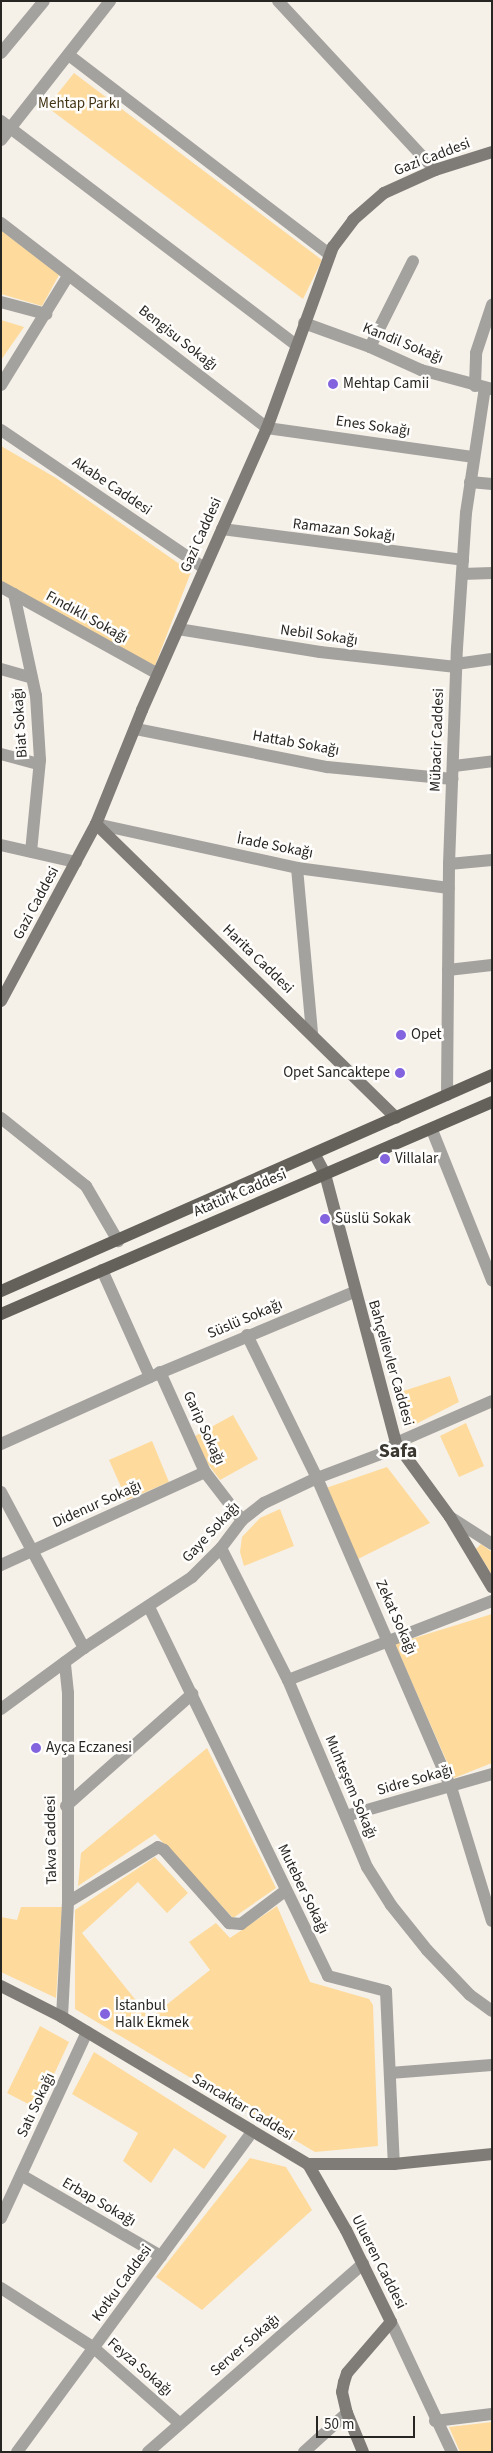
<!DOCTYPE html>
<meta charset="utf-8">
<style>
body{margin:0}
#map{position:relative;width:493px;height:2453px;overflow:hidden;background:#f5f0e8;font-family:"Source Sans 3",sans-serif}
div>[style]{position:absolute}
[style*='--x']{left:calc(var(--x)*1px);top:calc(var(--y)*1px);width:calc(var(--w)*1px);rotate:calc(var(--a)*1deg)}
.green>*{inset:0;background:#fedb9c}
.street>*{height:12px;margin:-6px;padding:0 6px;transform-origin:6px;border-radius:6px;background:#a4a29e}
.secondary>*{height:12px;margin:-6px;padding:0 6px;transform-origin:6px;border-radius:6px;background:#7f7c77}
.primary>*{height:12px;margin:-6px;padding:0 6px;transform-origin:6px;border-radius:6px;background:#64615b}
.dots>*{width:14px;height:14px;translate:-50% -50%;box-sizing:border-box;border:2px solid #fffefc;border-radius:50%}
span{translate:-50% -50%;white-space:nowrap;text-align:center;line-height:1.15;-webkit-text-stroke:5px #fffefc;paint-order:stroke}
.park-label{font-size:15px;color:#453517}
.street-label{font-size:15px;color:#282623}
.poi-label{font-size:15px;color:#282623}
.left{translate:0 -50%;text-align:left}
.right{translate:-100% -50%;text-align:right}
.district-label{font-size:20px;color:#3a3630;font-weight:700}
.frame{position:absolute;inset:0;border:2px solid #282623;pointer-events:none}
.scale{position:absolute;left:316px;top:2416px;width:99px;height:22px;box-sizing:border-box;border:2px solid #282623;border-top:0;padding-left:6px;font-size:15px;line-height:18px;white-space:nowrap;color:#282623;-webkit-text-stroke:4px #fffefc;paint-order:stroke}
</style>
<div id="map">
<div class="green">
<i style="clip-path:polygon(74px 73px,322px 260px,303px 299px,47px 107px)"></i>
<i style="clip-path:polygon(1px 230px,59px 275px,42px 306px,1px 294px)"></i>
<i style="clip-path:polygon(1px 320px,24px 327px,1px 360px)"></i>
<i style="clip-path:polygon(1px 446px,56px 478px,191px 572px,154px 668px,1px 581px)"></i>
<i style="clip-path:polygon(450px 1376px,459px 1402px,410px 1427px,404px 1426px,394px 1394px)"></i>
<i style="clip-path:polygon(233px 1415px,258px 1459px,220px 1480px,205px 1460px,195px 1436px)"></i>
<i style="clip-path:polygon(466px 1423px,484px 1466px,459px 1477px,440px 1436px)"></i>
<i style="clip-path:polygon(152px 1441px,169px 1482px,127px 1500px,109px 1460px)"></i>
<i style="clip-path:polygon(387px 1467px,430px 1523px,358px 1559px,326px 1488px)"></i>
<i style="clip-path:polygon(280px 1509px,294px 1546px,244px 1566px,240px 1552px,242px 1537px,260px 1518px)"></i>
<i style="clip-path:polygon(481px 1544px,492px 1552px,492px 1575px,476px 1549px)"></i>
<i style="clip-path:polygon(492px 1614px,492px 1763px,454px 1778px,395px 1644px)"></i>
<i style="clip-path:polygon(207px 1748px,276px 1888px,233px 1918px,155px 1834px,78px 1886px,81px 1853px)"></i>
<i style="clip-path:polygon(155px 1857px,188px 1893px,167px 1913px,138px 1882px,82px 1933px,150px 2018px,210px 1970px,189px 1942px,216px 1923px,230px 1938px,277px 1906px,310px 1982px,369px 1999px,373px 2005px,378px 2146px,315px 2152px,75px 2009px,75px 1910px)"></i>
<i style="clip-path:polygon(21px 1907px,62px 1907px,56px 1998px,1px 1972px,1px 1917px,17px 1920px)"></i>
<i style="clip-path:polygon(40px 2026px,69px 2042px,38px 2109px,7px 2093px)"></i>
<i style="clip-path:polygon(94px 2052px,227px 2136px,204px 2169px,174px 2148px,151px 2183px,123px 2161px,138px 2133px,72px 2094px)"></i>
<i style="clip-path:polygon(250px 2158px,286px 2167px,312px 2210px,202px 2310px,156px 2277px)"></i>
<i style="clip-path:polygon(492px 2422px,492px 2452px,460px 2452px,449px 2427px)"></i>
</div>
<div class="street">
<i style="--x:278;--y:1;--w:231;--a:47.1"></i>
<i style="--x:1;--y:53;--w:67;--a:-50.4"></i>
<i style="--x:70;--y:56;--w:327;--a:37.4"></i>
<i style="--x:1;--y:121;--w:370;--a:37.2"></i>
<i style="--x:1;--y:140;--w:177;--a:-51.9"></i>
<i style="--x:1;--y:223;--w:336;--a:37.6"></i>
<i style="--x:267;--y:428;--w:209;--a:8"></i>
<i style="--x:1;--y:302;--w:47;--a:14.9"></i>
<i style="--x:304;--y:323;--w:70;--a:20"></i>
<i style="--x:370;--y:347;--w:56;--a:24.3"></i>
<i style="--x:421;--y:370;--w:73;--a:15"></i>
<i style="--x:370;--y:347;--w:96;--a:-63.4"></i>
<i style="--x:1;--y:385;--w:128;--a:-58.4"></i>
<i style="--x:475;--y:386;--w:33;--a:-88"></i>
<i style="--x:476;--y:353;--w:51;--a:-71.6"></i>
<i style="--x:1;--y:430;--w:245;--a:34.2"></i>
<i style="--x:470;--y:482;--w:22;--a:5"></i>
<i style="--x:222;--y:529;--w:243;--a:7.3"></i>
<i style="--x:462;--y:574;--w:30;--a:-2"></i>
<i style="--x:1;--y:587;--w:179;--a:29"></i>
<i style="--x:14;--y:594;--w:104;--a:77.8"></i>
<i style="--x:36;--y:696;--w:64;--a:86.4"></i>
<i style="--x:40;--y:760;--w:92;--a:95.6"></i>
<i style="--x:178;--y:629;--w:144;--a:9.2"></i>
<i style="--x:320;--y:652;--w:137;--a:6.3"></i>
<i style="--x:456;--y:664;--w:36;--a:-8"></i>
<i style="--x:1;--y:669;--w:32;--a:16"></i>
<i style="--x:136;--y:729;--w:195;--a:11.3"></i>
<i style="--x:327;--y:767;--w:126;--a:5.5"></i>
<i style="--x:1;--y:754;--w:39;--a:15"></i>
<i style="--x:454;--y:766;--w:38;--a:-7"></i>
<i style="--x:96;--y:824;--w:206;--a:12.3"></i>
<i style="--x:297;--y:868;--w:153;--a:7.5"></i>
<i style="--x:1;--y:845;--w:77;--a:12.8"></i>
<i style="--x:449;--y:864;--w:43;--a:-5.3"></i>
<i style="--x:297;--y:868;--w:167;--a:84.8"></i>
<i style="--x:448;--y:970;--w:44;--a:-6.5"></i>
<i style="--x:447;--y:1095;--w:231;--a:-89.5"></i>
<i style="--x:449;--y:864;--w:216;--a:-87.9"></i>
<i style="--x:457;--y:648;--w:135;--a:-86.2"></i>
<i style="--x:466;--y:513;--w:126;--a:-81.4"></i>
<i style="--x:1;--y:1118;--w:109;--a:38.7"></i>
<i style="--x:86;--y:1186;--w:64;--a:59.8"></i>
<i style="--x:432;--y:1130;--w:162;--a:68.2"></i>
<i style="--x:102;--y:1270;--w:117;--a:65.8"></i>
<i style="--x:247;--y:1335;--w:159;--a:63.9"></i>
<i style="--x:317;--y:1478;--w:337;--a:66.6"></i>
<i style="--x:451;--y:1787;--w:140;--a:73"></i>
<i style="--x:160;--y:1372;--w:110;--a:65.8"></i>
<i style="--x:205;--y:1472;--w:61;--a:52.4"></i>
<i style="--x:1;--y:1444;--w:163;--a:-24.2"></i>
<i style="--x:150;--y:1377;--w:221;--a:-22.6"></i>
<i style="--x:1;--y:1492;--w:177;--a:62"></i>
<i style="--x:450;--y:1517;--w:50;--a:32.7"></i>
<i style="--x:221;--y:1548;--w:148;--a:63.1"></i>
<i style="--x:288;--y:1680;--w:203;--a:67.1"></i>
<i style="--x:367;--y:1867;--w:45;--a:57.7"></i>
<i style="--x:391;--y:1905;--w:58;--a:51.3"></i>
<i style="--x:427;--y:1950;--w:62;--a:46.3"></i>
<i style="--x:470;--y:1995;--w:27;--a:36"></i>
<i style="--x:1;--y:1565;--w:224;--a:-24.5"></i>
<i style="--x:149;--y:1607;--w:410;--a:64.1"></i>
<i style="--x:328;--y:1976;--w:60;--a:14.5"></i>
<i style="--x:386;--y:1991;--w:173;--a:87.4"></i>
<i style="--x:288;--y:1680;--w:219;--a:-21.2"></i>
<i style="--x:1;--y:1709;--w:103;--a:-36.3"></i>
<i style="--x:84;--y:1648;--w:129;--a:-33.3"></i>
<i style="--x:192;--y:1577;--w:41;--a:-45"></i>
<i style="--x:221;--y:1548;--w:35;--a:-53"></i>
<i style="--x:242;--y:1520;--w:28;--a:-38"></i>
<i style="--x:264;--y:1503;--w:59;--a:-25.3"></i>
<i style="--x:317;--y:1478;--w:74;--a:-20.6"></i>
<i style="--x:386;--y:1452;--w:13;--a:-42"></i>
<i style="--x:396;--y:1443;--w:105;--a:-23.6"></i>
<i style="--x:66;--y:1806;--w:169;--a:-41.6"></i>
<i style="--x:346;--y:1816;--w:152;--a:-16"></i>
<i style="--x:68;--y:1902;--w:105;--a:-31.4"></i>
<i style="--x:158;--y:1847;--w:7;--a:27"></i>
<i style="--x:164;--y:1850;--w:98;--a:48.3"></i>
<i style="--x:229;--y:1923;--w:12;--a:5"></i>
<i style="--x:241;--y:1924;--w:55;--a:-36.9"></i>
<i style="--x:62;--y:2017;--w:115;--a:-87"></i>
<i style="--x:68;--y:1902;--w:209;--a:-90"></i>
<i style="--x:68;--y:1693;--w:31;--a:-96"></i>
<i style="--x:390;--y:2073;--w:102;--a:-4.5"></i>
<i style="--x:21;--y:2175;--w:162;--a:30.1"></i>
<i style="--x:1;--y:2218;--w:205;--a:-65.2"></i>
<i style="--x:1;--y:2288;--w:111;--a:32.8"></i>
<i style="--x:94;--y:2348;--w:113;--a:41.4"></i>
<i style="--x:391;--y:2322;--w:144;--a:64.9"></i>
<i style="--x:435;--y:2421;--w:57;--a:-7"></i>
<i style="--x:17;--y:2452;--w:396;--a:-53.7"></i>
<i style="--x:148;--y:2452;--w:286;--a:-41.2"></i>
<i style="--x:304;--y:2452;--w:58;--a:-42.2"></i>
</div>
<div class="secondary">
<i style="--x:96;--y:824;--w:420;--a:44.4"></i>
<i style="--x:1;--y:1001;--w:201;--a:-61.8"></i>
<i style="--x:96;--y:824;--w:123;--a:-68"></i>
<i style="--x:142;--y:710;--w:308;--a:-66.1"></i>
<i style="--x:267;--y:428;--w:193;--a:-70"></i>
<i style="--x:333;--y:247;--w:34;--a:-53"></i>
<i style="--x:353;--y:220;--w:41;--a:-41.1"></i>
<i style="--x:384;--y:193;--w:56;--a:-24.3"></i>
<i style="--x:435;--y:170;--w:60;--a:-17.5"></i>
<i style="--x:315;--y:1155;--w:21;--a:62"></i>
<i style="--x:325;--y:1174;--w:278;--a:75.2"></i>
<i style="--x:396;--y:1443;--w:92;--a:53.9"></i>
<i style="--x:450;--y:1517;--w:82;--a:59"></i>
<i style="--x:1;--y:1986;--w:68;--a:26.9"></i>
<i style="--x:62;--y:2017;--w:287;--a:30.9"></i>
<i style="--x:308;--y:2164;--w:86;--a:0"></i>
<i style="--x:394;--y:2164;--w:99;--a:-5.8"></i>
<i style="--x:308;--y:2164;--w:76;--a:60.1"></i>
<i style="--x:346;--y:2230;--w:102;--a:63.9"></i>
<i style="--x:391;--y:2322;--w:67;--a:130.8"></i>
<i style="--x:347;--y:2373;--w:9;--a:108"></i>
<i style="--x:344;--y:2382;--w:10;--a:101"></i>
<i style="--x:342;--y:2392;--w:22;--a:77"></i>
<i style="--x:347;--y:2413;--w:42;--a:67.7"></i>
</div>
<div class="primary">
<i style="--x:1;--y:1291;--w:536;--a:-23.75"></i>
<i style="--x:1;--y:1314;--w:535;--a:-23.35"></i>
</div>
<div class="dots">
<i style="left:333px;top:384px;background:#8363de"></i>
<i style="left:401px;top:1035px;background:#8363de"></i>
<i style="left:400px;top:1073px;background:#8363de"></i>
<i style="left:385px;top:1159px;background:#8363de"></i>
<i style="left:325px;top:1219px;background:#8363de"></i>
<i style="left:36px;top:1748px;background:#8363de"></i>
<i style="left:105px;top:2014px;background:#8363de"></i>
</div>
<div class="park-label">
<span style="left:79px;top:104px">Mehtap Parkı</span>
</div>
<div class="street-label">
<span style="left:432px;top:157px;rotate:-21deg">Gazi Caddesi</span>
<span style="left:178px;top:338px;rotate:38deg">Bengisu Sokağı</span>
<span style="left:403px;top:343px;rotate:22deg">Kandil Sokağı</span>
<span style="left:373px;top:426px;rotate:8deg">Enes Sokağı</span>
<span style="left:112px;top:486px;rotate:34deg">Akabe Caddesi</span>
<span style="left:344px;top:530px;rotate:7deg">Ramazan Sokağı</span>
<span style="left:201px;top:535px;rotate:-66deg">Gazi Caddesi</span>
<span style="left:87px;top:617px;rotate:29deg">Fındıklı Sokağı</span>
<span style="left:319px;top:635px;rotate:8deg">Nebil Sokağı</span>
<span style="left:20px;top:723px;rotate:-94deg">Biat Sokağı</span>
<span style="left:437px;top:740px;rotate:-88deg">Mübacir Caddesi</span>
<span style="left:296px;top:743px;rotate:10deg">Hattab Sokağı</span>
<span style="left:275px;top:846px;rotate:11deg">İrade Sokağı</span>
<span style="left:36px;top:903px;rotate:-62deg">Gazi Caddesi</span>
<span style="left:258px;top:959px;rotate:44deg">Harita Caddesi</span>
<span style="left:240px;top:1193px;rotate:-23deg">Atatürk Caddesi</span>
<span style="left:245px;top:1319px;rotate:-23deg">Süslü Sokağı</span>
<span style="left:391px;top:1363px;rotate:74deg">Bahçelievler Caddesi</span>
<span style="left:204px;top:1428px;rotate:65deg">Garip Sokağı</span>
<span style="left:97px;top:1504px;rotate:-24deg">Didenur Sokağı</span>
<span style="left:211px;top:1532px;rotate:-47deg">Gaye Sokağı</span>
<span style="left:396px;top:1617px;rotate:66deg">Zekat Sokağı</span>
<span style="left:415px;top:1780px;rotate:-16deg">Sidre Sokağı</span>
<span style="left:351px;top:1787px;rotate:67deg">Muhteşem Sokağı</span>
<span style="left:51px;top:1840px;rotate:-91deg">Takva Caddesi</span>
<span style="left:303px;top:1889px;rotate:64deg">Muteber Sokağı</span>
<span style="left:36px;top:2105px;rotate:-65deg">Satı Sokağı</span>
<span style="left:243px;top:2107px;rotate:31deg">Sancaktar Caddesi</span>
<span style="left:99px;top:2202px;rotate:30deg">Erbap Sokağı</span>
<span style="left:379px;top:2262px;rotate:63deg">Ulueren Caddesi</span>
<span style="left:122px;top:2283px;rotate:-54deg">Kotku Caddesi</span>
<span style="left:245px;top:2345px;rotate:-41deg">Server Sokağı</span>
<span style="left:140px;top:2367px;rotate:41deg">Feyza Sokağı</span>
</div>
<div class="poi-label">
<span class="left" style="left:343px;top:384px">Mehtap Camii</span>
<span class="left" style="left:411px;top:1035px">Opet</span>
<span class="right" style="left:390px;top:1073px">Opet Sancaktepe</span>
<span class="left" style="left:395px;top:1159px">Villalar</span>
<span class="left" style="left:335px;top:1219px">Süslü Sokak</span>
<span class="left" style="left:46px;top:1748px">Ayça Eczanesi</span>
<span class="left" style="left:115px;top:2014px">İstanbul<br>Halk Ekmek</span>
</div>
<div class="district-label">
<span style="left:398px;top:1451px">Safa</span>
</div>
<div class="frame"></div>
<div class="scale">50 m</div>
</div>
